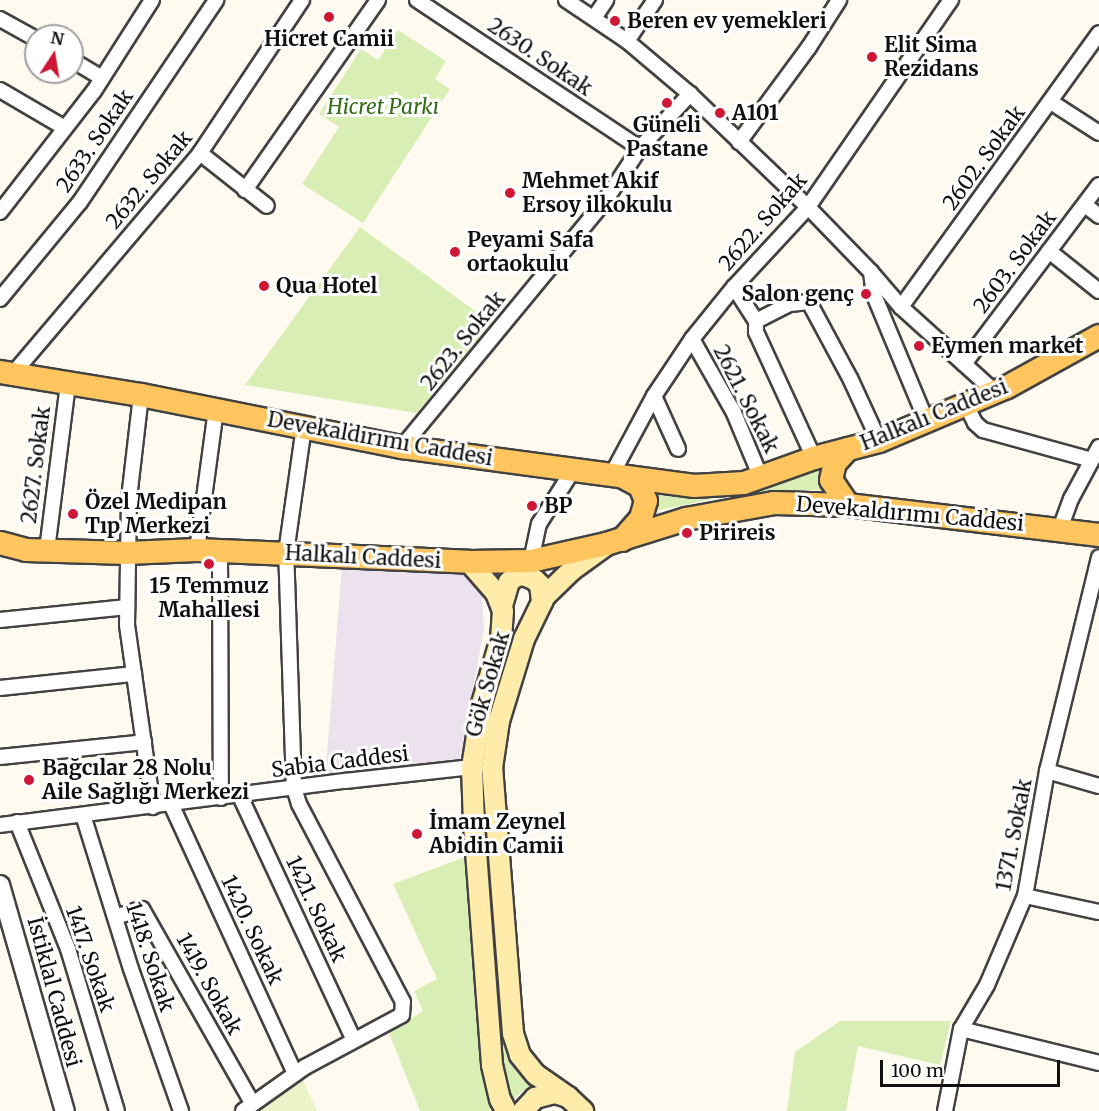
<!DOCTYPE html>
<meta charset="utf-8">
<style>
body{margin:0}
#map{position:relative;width:1099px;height:1111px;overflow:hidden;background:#fffaf0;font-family:Merriweather,serif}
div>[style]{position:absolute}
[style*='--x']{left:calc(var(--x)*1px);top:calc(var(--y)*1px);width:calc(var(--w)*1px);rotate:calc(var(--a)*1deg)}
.industrial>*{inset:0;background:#ebe2ee}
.green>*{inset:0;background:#d9eeb5}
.pitch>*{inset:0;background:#eaf4c8}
.roads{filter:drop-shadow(2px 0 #424242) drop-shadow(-2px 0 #424242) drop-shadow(0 2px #424242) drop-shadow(0 -2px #424242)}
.minor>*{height:14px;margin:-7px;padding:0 7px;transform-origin:7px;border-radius:7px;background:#fff}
.tertiary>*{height:18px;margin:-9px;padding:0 9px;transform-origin:9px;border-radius:9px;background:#fff}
.secondary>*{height:20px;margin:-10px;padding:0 10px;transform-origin:10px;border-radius:10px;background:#ffecab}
.primary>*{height:22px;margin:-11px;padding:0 11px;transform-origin:11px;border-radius:11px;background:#ffc660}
.dots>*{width:16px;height:16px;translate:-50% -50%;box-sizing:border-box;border:3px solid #fff;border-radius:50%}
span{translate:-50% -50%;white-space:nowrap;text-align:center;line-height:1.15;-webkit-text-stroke:6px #fff;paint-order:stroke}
.poi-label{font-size:21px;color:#0f0f0f;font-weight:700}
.left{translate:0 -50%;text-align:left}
.right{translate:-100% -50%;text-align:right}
.street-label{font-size:21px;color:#0f0f0f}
.park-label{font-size:21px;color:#336e17;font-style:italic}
.north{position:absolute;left:24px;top:24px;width:60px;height:60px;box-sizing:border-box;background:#fff;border:2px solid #9f9f9f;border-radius:50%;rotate:12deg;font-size:16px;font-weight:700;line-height:24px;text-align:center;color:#0f0f0f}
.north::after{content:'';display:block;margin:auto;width:21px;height:27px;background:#ce1735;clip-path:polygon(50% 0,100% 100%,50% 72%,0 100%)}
.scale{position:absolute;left:880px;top:1060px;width:180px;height:27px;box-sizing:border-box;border:3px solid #0f0f0f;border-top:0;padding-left:8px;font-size:18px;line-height:21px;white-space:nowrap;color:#0f0f0f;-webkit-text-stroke:4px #fff;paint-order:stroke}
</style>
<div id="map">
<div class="industrial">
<i style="clip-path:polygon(342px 566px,465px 575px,482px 596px,484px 629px,457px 775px,339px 788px,326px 767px)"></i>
</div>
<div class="green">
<i style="clip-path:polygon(398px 30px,446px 61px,435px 79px,450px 89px,363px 223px,302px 184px,339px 127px,319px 114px,361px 49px,378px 60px)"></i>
<i style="clip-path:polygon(360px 227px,493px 324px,416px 413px,245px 385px)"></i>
<i style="clip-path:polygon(824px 464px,831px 490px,774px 490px,712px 499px,655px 511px,657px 499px,655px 490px)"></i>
<i style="clip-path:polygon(465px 857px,490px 1098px,495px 1111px,420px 1111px,389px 1033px,423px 1011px,414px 991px,437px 979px,393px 884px)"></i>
<i style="clip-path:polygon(500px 1021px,511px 1053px,534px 1082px,512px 1100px,500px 1050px)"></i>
<i style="clip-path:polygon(840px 1021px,951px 1021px,940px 1065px,858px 1046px,846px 1111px,787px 1111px,795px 1052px)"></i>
</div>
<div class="pitch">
<i style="clip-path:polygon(303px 1080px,317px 1111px,258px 1111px)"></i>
</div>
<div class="roads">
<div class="minor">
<i style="--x:417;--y:0;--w:268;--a:33.6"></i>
<i style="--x:566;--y:0;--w:73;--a:33.9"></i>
<i style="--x:627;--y:41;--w:82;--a:40.1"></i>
<i style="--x:690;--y:94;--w:163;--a:43.8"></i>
<i style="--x:808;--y:207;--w:91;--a:45.9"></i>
<i style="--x:871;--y:272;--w:46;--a:49.4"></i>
<i style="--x:901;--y:307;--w:127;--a:42.1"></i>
<i style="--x:594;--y:18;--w:22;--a:-56"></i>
<i style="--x:0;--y:19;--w:41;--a:29.1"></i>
<i style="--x:627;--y:41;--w:50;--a:-55.7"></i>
<i style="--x:72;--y:60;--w:35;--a:31"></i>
<i style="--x:0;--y:90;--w:75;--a:30.3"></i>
<i style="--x:1051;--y:102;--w:57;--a:32.9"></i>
<i style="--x:739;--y:142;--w:118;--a:-53.6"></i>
<i style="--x:809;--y:47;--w:56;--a:-57.4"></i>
<i style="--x:200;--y:153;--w:85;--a:38.3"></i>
<i style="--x:245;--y:190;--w:232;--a:-55"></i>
<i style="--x:1085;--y:205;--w:18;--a:38"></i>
<i style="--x:0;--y:212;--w:153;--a:-52.2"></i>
<i style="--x:94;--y:91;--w:108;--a:-57.5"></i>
<i style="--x:1049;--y:251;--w:64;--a:38.7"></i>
<i style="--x:871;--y:272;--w:23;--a:83"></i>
<i style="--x:874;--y:295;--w:135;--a:67.4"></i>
<i style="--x:734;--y:287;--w:40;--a:57.1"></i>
<i style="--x:0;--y:299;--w:126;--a:-50.5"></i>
<i style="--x:80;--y:202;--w:244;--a:-56"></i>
<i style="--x:901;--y:307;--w:338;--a:-54.1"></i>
<i style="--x:692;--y:339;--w:85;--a:60.4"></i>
<i style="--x:734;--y:413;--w:70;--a:67.4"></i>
<i style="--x:964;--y:364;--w:224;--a:-53"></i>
<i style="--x:12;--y:375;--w:291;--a:-49.7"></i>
<i style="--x:200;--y:153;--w:184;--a:-56.3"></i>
<i style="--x:141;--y:395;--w:105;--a:96.6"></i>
<i style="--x:129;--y:499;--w:126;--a:90.9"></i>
<i style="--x:127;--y:625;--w:184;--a:81.9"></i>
<i style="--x:654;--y:396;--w:58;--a:65.6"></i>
<i style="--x:966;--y:405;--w:20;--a:63"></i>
<i style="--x:975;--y:423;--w:11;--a:41"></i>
<i style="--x:983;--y:430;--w:113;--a:15.4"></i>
<i style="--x:402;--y:447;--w:319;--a:-50.5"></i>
<i style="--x:605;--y:201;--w:64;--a:-56.6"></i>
<i style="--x:640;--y:148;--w:74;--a:-47.2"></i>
<i style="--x:814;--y:458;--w:139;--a:-114.7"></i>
<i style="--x:756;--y:332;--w:11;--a:-90"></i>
<i style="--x:756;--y:321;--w:38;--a:-27"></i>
<i style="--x:790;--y:304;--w:19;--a:-6"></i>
<i style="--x:809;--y:302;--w:86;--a:61.7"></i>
<i style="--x:850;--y:378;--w:69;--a:65.3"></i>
<i style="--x:612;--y:474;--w:89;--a:-61.7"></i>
<i style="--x:654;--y:396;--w:69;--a:-56.3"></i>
<i style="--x:692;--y:339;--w:67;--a:-51.1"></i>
<i style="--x:734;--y:287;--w:109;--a:-47.2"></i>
<i style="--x:808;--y:207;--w:252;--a:-55.4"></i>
<i style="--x:1060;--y:529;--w:32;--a:-70"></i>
<i style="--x:1071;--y:499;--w:59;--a:-61.7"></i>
<i style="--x:47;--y:550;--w:167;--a:-82.8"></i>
<i style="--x:197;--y:550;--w:141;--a:-82.3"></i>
<i style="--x:220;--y:551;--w:247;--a:89.8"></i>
<i style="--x:531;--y:561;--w:38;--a:-78"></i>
<i style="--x:539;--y:524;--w:64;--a:-57.8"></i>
<i style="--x:0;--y:620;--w:128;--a:-5.8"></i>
<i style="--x:0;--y:688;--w:135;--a:-6"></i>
<i style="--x:0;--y:757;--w:145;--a:-5.9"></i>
<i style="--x:1047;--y:771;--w:54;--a:16.1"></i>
<i style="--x:240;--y:796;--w:269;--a:65"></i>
<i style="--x:171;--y:804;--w:297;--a:65.3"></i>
<i style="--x:83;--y:815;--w:161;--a:72.7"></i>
<i style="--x:131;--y:969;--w:151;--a:70.6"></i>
<i style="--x:17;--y:822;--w:137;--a:68.1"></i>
<i style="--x:68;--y:949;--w:169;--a:73.2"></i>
<i style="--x:0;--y:825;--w:348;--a:-7.3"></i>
<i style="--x:345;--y:781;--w:128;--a:-6.3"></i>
<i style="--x:1025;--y:896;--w:76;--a:12.2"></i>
<i style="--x:115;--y:917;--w:28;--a:-17"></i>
<i style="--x:142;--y:909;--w:224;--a:60.4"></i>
<i style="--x:961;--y:1029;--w:142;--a:13.8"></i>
<i style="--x:243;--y:1111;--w:76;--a:-35.4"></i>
<i style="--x:305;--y:1067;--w:110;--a:-28.2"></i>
<i style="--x:402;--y:1015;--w:13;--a:-86"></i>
<i style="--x:403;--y:1002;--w:224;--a:-117.7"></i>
<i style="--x:299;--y:804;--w:17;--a:-107"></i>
<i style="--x:294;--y:788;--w:235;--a:-91.9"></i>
<i style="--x:286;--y:553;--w:128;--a:-81.9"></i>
<i style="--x:945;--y:1111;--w:84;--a:-79"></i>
<i style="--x:961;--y:1029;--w:51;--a:-59.4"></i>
<i style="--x:987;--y:985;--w:97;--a:-66.9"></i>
<i style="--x:1025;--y:896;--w:127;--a:-80"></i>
<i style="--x:1047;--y:771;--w:220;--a:-76.3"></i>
</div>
<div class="tertiary">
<i style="--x:0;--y:885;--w:235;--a:74"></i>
</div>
<div class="secondary">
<i style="--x:469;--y:562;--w:41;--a:48.9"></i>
<i style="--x:496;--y:593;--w:19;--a:69"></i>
<i style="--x:503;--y:611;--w:27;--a:94"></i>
<i style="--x:501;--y:638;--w:69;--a:106.1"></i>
<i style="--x:482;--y:704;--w:64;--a:99"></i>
<i style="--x:472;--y:767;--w:58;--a:88"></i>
<i style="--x:474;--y:825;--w:241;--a:85.7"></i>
<i style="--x:492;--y:1065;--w:35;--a:77"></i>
<i style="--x:500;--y:1099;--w:13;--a:63"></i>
<i style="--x:502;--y:606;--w:25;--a:-74"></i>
<i style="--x:509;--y:582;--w:9;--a:-41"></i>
<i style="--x:516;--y:576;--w:8;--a:-7"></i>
<i style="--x:524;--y:575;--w:12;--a:24"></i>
<i style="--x:535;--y:580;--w:7;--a:45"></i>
<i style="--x:540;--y:585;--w:17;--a:83"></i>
<i style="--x:568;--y:1097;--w:39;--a:-145"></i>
<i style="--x:536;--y:1075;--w:26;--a:-129"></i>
<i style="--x:520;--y:1055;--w:23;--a:-108"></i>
<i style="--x:513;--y:1033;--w:266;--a:-94.5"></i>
<i style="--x:492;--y:768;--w:48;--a:-81.5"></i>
<i style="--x:499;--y:721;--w:86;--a:-73"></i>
<i style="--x:524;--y:639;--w:48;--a:-64"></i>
<i style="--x:545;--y:596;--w:37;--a:-44"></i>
<i style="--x:572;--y:570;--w:41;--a:-36"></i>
<i style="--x:523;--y:1111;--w:18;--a:-47"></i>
<i style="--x:535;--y:1098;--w:21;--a:-14"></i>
<i style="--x:555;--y:1093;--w:14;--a:17"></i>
<i style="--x:568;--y:1097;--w:21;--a:43"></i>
</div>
<div class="primary">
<i style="--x:0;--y:372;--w:143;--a:9.3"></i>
<i style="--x:141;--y:395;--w:266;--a:11.3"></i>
<i style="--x:402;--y:447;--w:295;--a:7.6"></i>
<i style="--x:694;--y:486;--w:50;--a:-3.4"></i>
<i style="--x:744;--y:483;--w:74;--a:-19.7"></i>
<i style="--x:814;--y:458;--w:67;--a:-14.7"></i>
<i style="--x:879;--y:441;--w:139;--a:-22.9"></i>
<i style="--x:1007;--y:387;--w:105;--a:-29"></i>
<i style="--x:848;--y:505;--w:30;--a:-124"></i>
<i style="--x:831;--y:480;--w:17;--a:-77"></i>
<i style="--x:835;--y:463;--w:19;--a:-47"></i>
<i style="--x:622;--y:540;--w:29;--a:-49"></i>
<i style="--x:641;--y:518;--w:18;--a:-74"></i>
<i style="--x:646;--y:501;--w:16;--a:-112"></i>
<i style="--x:640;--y:486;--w:19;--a:-152"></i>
<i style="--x:0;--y:543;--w:27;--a:15"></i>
<i style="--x:26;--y:550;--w:101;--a:1.7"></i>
<i style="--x:127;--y:553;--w:70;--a:-2.5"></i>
<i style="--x:197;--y:550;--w:272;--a:2.5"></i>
<i style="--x:469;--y:562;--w:62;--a:-0.9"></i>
<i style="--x:531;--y:561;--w:77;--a:-12.8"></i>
<i style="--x:606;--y:544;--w:84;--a:-17.4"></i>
<i style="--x:686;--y:519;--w:89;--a:-10.3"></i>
<i style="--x:774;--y:503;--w:74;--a:1.5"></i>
<i style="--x:848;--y:505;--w:253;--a:6.8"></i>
</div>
</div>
<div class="dots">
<i style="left:329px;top:17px;background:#ce1735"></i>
<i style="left:615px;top:21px;background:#ce1735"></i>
<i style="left:872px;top:57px;background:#ce1735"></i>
<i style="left:667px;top:103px;background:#ce1735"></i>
<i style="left:720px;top:113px;background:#ce1735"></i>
<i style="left:510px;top:193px;background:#ce1735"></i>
<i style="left:455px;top:252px;background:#ce1735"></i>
<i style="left:264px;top:286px;background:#ce1735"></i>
<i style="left:866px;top:294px;background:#ce1735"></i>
<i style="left:919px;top:346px;background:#ce1735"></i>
<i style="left:532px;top:506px;background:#ce1735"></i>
<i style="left:73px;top:514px;background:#ce1735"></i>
<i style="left:687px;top:533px;background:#ce1735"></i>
<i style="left:209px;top:564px;background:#ce1735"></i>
<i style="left:29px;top:780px;background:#ce1735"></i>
<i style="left:417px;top:834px;background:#ce1735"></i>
</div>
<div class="poi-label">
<span class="left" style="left:627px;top:21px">Beren ev yemekleri</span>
<span style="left:329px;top:39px">Hicret Camii</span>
<span class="left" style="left:884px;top:57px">Elit Sima<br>Rezidans</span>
<span class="left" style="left:732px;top:113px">A101</span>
<span style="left:667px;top:137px">Güneli<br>Pastane</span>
<span class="left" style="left:522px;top:193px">Mehmet Akif<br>Ersoy ilkokulu</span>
<span class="left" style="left:467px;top:252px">Peyami Safa<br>ortaokulu</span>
<span class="left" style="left:276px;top:286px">Qua Hotel</span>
<span class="right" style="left:854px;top:294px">Salon genç</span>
<span class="left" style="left:931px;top:346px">Eymen market</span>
<span class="left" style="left:85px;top:514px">Özel Medipan<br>Tıp Merkezi</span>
<span class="left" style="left:544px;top:506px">BP</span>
<span class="left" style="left:699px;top:533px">Pirireis</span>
<span style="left:209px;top:598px">15 Temmuz<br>Mahallesi</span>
<span class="left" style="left:42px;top:780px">Bağcılar 28 Nolu<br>Aile Sağlığı Merkezi</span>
<span class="left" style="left:429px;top:834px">İmam Zeynel<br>Abidin Camii</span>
</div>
<div class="street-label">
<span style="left:540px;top:57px;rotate:34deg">2630. Sokak</span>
<span style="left:95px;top:141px;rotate:-56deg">2633. Sokak</span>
<span style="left:984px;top:158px;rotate:-54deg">2602. Sokak</span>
<span style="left:149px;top:180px;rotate:-50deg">2632. Sokak</span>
<span style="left:763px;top:222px;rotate:-49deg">2622. Sokak</span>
<span style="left:1015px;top:262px;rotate:-53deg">2603. Sokak</span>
<span style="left:463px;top:341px;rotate:-51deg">2623. Sokak</span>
<span style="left:746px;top:399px;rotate:63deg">2621. Sokak</span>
<span style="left:934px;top:415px;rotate:-22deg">Halkalı Caddesi</span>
<span style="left:380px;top:439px;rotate:10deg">Devekaldırımı Caddesi</span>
<span style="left:36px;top:465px;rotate:-83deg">2627. Sokak</span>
<span style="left:910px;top:514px;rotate:5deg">Devekaldırımı Caddesi</span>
<span style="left:363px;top:557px;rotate:3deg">Halkalı Caddesi</span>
<span style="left:488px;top:684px;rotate:-74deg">Gök Sokak</span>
<span style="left:340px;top:762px;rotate:-7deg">Sabia Caddesi</span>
<span style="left:1014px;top:835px;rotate:-79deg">1371. Sokak</span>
<span style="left:316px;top:909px;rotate:65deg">1421. Sokak</span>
<span style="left:252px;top:930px;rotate:65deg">1420. Sokak</span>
<span style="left:150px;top:957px;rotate:72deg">1418. Sokak</span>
<span style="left:90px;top:959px;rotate:71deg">1417. Sokak</span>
<span style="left:209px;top:984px;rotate:61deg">1419. Sokak</span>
<span style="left:54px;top:992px;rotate:75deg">İstiklal Caddesi</span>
</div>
<div class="park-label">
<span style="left:383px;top:107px">Hicret Parkı</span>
</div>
<div class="north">N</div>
<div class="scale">100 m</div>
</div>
